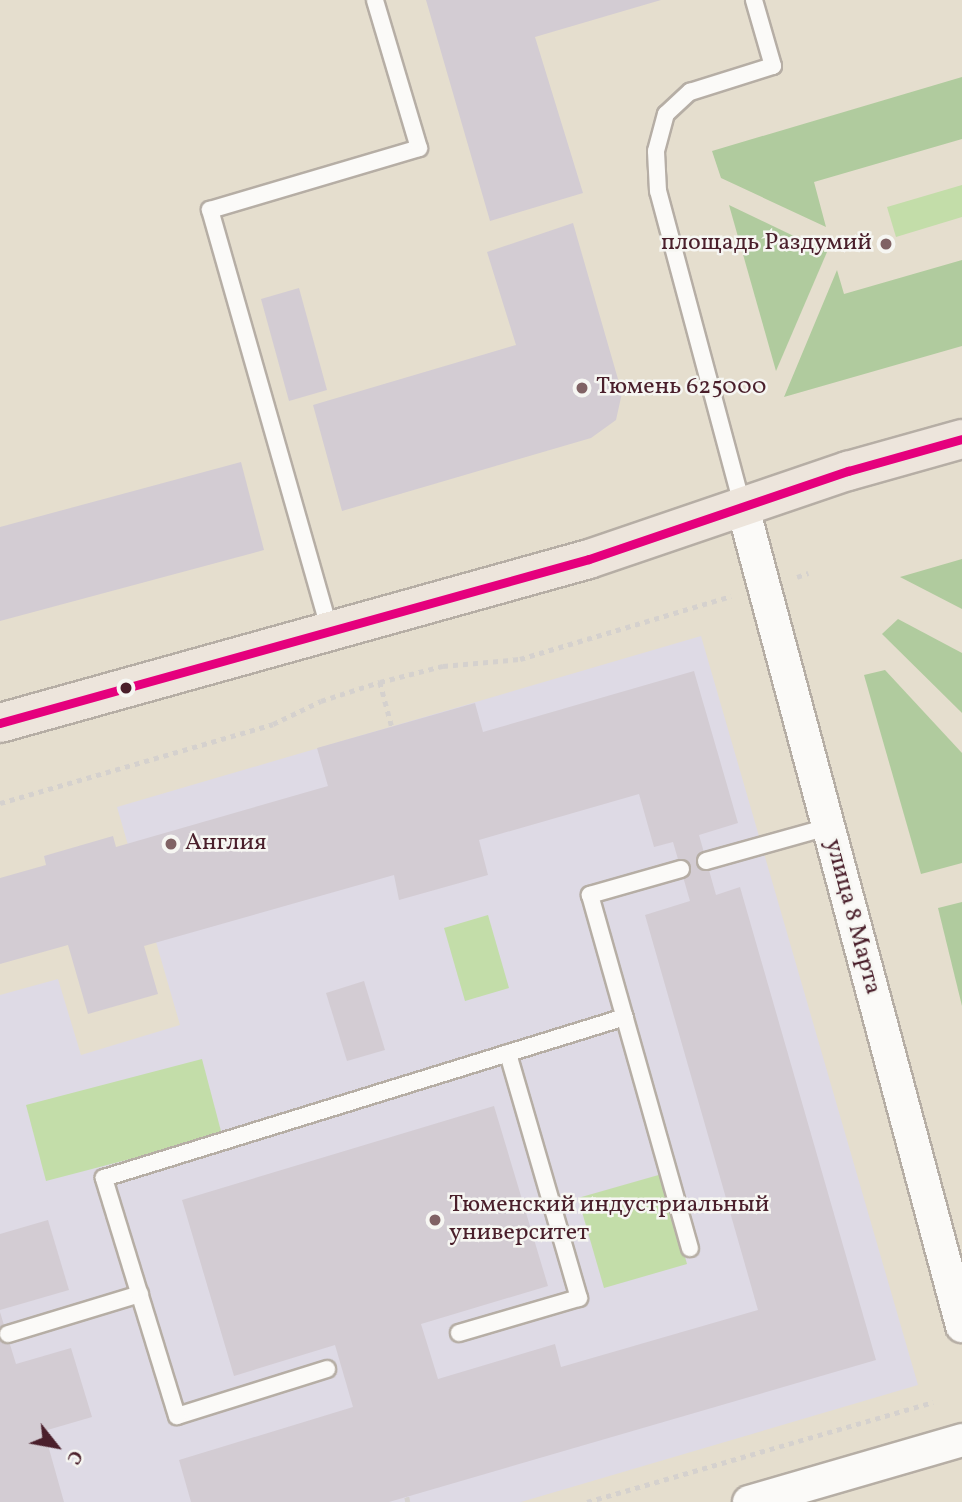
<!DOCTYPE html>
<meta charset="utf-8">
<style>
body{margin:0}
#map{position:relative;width:962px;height:1502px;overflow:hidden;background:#e5dece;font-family:Vollkorn,serif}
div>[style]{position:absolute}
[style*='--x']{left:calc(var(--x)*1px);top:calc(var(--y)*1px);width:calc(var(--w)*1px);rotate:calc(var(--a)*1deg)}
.built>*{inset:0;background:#dedae5}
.green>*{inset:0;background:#c3dda9}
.forest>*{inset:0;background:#b0cb9e}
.building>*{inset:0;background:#d3ccd3}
.path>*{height:4.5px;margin-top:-2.25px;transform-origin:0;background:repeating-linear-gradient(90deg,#d5d1ce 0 5px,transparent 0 10px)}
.roads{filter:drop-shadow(2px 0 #b6aea5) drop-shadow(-2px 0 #b6aea5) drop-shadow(0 2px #b6aea5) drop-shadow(0 -2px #b6aea5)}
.lane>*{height:16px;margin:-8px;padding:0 8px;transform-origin:8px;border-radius:8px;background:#fbfaf8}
.street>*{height:32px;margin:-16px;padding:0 16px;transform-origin:16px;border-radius:16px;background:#fbfaf8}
.primary>*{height:38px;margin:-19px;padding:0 19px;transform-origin:19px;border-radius:19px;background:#ede5dc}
.bus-1>*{height:9px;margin:-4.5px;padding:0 4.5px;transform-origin:4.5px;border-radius:4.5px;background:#e5007d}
.dots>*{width:19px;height:19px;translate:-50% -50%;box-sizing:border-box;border:4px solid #f6f6f2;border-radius:50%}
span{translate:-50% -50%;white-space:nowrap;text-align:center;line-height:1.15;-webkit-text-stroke:5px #f6f6f2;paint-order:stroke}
.poi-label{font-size:24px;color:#4a1f2b}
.right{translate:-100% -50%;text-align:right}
.left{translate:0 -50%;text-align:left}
.street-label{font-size:24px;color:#4a1f2b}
.north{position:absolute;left:21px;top:1411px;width:70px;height:70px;-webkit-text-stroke:5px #f6f6f2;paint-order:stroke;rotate:121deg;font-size:19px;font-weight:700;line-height:28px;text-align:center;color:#4a1f2b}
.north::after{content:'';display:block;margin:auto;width:24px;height:32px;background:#4a1f2b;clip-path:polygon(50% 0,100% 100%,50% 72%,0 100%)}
</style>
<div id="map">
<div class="built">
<i style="clip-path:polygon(701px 636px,918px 1385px,521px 1502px,0 1502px,0 995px,58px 979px,81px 1055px,180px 1025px,117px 807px)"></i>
</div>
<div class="green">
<i style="clip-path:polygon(962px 185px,962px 217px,896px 237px,887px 207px)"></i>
<i style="clip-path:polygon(488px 915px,509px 988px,465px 1001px,444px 928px)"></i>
<i style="clip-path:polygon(202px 1059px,222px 1135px,46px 1181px,26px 1105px)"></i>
<i style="clip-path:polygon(662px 1174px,687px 1264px,604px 1288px,578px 1198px)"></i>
</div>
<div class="forest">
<i style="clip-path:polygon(962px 77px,962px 139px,814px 182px,826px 227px,721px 178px,712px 151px)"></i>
<i style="clip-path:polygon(729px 205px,827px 252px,776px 371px)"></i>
<i style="clip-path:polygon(962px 260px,962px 346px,784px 397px,837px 270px,844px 294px)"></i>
<i style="clip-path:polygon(962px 559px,962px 609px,900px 577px)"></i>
<i style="clip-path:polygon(898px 619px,962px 653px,962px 713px,882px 634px)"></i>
<i style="clip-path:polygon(885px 670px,962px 753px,962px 863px,921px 874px,864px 675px)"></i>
<i style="clip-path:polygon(962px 902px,962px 1006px,938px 908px)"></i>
</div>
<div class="building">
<i style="clip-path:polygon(426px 0,661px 0,535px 37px,583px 193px,490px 221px)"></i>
<i style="clip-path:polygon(573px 223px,622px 393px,616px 420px,591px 438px,342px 511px,313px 405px,516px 345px,487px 252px)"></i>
<i style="clip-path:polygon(299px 288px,327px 390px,289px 401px,261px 299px)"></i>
<i style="clip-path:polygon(241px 462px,264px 550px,0 621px,0 527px)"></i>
<i style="clip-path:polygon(694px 671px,738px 823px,699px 835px,716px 895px,740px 887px,876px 1360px,389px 1502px,191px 1502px,179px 1460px,353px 1407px,335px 1345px,234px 1376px,182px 1200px,494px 1106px,548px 1286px,421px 1324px,438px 1379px,555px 1344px,561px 1367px,758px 1310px,645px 915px,690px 901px,673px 842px,654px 847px,639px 794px,479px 840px,488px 875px,399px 900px,394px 875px,144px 946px,158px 994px,88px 1014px,68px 945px,0 964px,0 878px,46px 865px,44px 856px,113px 836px,116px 847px,328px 786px,317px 748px,475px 703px,483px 732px)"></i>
<i style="clip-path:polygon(364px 981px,385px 1050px,347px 1061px,326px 993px)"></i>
<i style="clip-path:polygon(48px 1220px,69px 1290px,0 1310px,0 1234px)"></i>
<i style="clip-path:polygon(0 1312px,16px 1364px,71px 1348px,92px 1417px,44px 1431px,64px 1502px,0 1502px)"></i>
</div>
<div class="path">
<i style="--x:797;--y:577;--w:12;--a:-20"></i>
<i style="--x:380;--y:682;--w:47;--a:75.1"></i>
<i style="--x:0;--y:803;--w:284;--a:-16.1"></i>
<i style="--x:273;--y:724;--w:53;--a:-25.6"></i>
<i style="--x:321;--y:701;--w:62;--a:-17.9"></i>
<i style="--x:380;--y:682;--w:65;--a:-14.3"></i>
<i style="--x:443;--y:666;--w:77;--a:-5.2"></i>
<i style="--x:520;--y:659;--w:220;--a:-16.6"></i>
<i style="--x:407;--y:1497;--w:5;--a:79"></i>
<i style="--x:587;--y:1502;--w:360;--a:-16.1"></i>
</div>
<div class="roads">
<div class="lane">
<i style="--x:743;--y:508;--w:328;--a:-105"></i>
<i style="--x:658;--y:191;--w:40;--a:-92.9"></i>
<i style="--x:656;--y:151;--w:38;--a:-75"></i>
<i style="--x:666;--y:114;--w:33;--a:-43"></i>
<i style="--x:690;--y:92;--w:87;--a:-17.4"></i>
<i style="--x:773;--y:66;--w:69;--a:-106.1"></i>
<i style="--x:330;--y:631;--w:438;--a:-105.9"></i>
<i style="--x:210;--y:210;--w:218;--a:-16.5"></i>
<i style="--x:419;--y:148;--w:154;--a:-106.6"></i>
<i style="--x:706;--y:861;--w:127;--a:-15.6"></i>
<i style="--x:681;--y:869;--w:95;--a:164.1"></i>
<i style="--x:590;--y:895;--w:367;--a:74.2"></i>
<i style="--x:459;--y:1333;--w:125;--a:-16.3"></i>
<i style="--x:579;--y:1298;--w:255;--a:-106.2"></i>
<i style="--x:8;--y:1334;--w:138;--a:-16.9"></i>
<i style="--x:327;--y:1369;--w:157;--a:162.6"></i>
<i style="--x:177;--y:1416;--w:249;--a:-107.1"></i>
<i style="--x:104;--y:1178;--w:545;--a:-17.17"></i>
</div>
<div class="street">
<i style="--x:743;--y:508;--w:847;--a:75.01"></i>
<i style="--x:749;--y:1502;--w:222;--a:-16.2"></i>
</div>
<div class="primary">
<i style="--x:0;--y:723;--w:611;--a:-15.56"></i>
<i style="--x:589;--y:559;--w:274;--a:-18.8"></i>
<i style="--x:848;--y:471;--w:118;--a:-15.7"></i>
</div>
</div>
<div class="bus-1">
<i style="--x:0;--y:723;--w:611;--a:-15.56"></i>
<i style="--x:589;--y:559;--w:274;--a:-18.8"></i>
<i style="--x:848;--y:471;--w:118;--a:-15.7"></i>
</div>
<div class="dots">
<i style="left:886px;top:244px;background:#806264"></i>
<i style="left:582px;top:388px;background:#806264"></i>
<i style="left:126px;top:688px;background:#4a1f2b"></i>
<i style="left:171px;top:844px;background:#806264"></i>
<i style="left:435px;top:1220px;background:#806264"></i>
</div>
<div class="poi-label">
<span class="right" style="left:872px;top:244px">площадь Раздумий</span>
<span class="left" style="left:596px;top:388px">Тюмень 625000</span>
<span class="left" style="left:185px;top:844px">Англия</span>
<span class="left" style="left:449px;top:1220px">Тюменский индустриальный<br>университет</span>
</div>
<div class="street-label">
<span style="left:852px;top:917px;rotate:75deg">улица 8 Марта</span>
</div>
<div class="north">С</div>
</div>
